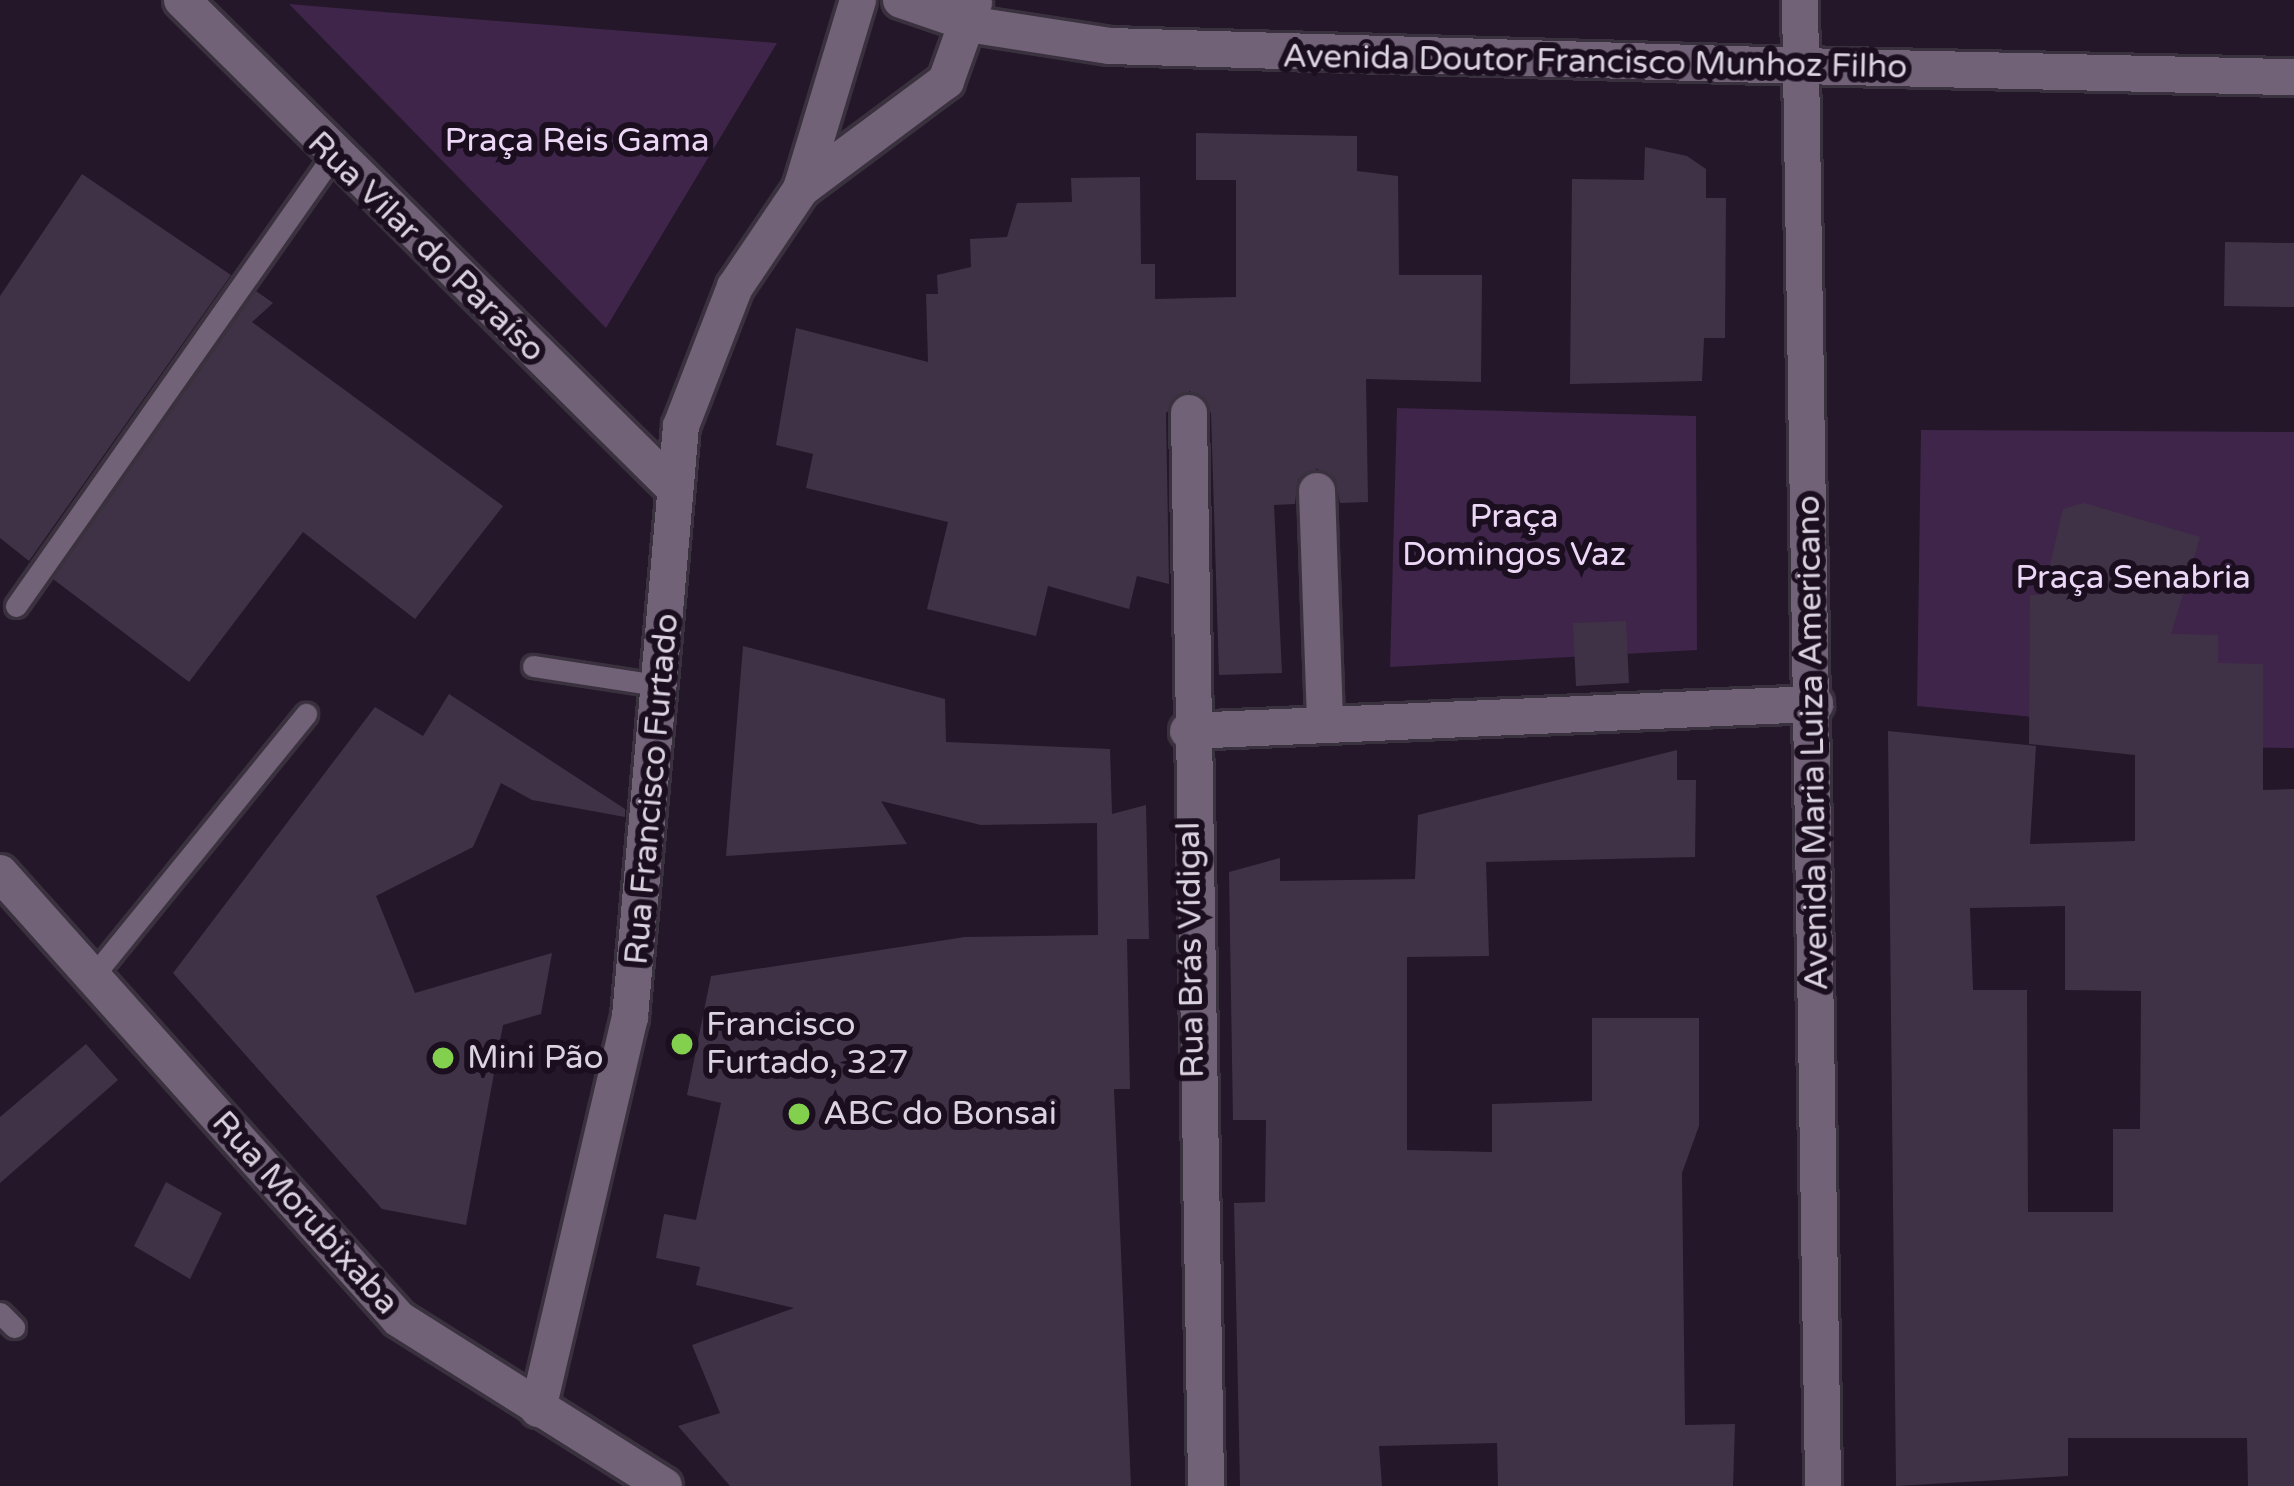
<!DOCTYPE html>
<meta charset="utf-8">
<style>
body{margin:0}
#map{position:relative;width:2294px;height:1486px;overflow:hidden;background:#241729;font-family:"Varela Round",sans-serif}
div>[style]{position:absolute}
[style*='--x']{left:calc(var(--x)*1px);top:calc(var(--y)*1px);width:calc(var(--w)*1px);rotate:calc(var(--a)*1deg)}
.green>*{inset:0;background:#3e2549}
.building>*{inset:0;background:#403246}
.roads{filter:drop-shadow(3px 0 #3a313e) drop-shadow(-3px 0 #3a313e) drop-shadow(0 3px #3a313e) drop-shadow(0 -3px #3a313e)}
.lane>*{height:21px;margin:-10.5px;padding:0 10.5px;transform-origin:10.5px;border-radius:10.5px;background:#716278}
.street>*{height:36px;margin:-18px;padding:0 18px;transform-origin:18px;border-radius:18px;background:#716278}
.secondary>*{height:36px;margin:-18px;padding:0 18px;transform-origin:18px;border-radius:18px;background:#716278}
.dots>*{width:33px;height:33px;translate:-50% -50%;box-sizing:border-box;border:6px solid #1a0e1f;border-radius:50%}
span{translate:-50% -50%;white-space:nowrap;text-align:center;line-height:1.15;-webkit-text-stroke:12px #1a0e1f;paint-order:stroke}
.street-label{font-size:33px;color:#dbd3df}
.park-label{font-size:33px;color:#edd7f7}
.poi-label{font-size:33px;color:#dbd3df}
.left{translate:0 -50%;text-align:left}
</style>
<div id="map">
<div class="green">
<i style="clip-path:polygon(289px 4px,384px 12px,777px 43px,606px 328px)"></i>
<i style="clip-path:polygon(1397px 408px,1696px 416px,1697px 650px,1390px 667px)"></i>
<i style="clip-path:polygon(1921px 430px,2294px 432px,2294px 748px,2163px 746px,2162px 729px,1917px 706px)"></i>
</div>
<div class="building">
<i style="clip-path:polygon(1196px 133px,1357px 136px,1357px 171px,1398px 176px,1399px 275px,1482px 275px,1481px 382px,1366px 379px,1368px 502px,1340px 503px,1335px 478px,1317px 469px,1298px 479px,1295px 504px,1274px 505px,1282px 673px,1219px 675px,1211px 413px,1190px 391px,1166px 413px,1169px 584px,1137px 576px,1129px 609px,1048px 586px,1036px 636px,927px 609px,948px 522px,806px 488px,813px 454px,776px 445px,796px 328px,928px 362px,926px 294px,938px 294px,937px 275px,971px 267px,970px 239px,1007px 237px,1017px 203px,1072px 202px,1071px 178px,1140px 177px,1141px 264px,1155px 264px,1155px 299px,1236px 297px,1236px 180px,1196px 180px)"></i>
<i style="clip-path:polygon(1645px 147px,1687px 156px,1706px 169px,1706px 198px,1726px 198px,1725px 338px,1704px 338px,1702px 381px,1570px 384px,1572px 179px,1644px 180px)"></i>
<i style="clip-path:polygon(82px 174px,231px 275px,29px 561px,0 538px,0 296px)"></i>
<i style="clip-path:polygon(2225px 242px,2294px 243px,2294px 307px,2224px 306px)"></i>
<i style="clip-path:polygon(256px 291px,273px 303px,252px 322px,503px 506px,415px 619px,303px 532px,189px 682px,53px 579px)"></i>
<i style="clip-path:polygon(evenodd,2084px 503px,2200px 537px,2171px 634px,2218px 635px,2218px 663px,2263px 664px,2263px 790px,2294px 789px,2294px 1486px,2248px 1486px,2247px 1438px,2068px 1438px,2068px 1476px,1896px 1486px,1888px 731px,2036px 746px,2030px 844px,2135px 841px,2135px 755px,2029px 744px,2030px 595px,2043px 595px,2063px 509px,2084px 503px,2065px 906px,2065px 990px,2141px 991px,2140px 1129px,2113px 1129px,2113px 1212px,2028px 1212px,2027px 990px,1973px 990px,1970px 908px,2065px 906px)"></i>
<i style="clip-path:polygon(1626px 621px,1629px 683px,1576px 686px,1573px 623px)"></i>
<i style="clip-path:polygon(743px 646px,945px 699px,946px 742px,1110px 749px,1112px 814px,1146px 805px,1149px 939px,1127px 939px,1130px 1089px,1114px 1089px,1131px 1486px,730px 1486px,678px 1426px,720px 1413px,692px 1345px,794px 1308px,696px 1285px,700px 1267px,656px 1258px,664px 1214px,696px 1220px,721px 1103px,687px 1095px,711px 976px,965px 937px,1098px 935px,1097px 823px,981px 825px,881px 801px,907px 844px,726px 856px)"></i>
<i style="clip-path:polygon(449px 694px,625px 809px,625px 817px,532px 800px,501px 783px,473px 847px,376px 896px,415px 993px,552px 953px,541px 1014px,503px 1025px,466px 1225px,382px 1209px,173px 973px,375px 707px,423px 736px)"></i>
<i style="clip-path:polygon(1677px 750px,1677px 780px,1696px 780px,1695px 857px,1486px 862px,1489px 956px,1407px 957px,1407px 1150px,1492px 1152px,1492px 1104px,1592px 1101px,1592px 1018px,1699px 1018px,1699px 1126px,1682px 1173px,1685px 1425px,1735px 1424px,1733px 1486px,1498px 1486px,1497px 1443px,1379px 1446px,1382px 1486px,1240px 1486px,1234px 1203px,1265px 1202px,1266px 1120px,1233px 1120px,1229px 872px,1280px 858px,1280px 881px,1415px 879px,1418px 815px)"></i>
<i style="clip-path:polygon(86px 1044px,118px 1080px,0 1183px,0 1117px)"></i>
<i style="clip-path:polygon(166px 1182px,222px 1213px,190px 1279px,134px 1246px)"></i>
</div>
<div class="roads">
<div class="lane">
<i style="--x:16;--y:606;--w:549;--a:-54.86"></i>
<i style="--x:533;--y:666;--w:132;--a:8.7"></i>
<i style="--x:93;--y:976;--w:338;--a:-50.9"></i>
<i style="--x:0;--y:1313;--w:20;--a:45"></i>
</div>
<div class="street">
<i style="--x:182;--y:0;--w:694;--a:44.77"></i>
<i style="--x:901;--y:0;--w:77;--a:18.9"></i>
<i style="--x:974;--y:25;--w:138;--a:8.8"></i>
<i style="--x:1110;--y:46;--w:690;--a:1.66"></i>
<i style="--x:801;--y:189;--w:181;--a:-36.7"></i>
<i style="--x:946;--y:81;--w:83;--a:-70.3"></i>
<i style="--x:1189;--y:413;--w:1073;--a:89.09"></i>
<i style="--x:1317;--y:491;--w:232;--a:88"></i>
<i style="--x:1188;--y:731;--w:628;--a:-2.47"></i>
<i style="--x:538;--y:1409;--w:403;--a:-76.8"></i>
<i style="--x:630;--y:1017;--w:593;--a:-85.07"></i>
<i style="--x:681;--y:426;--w:149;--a:-68.8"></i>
<i style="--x:735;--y:287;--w:118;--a:-56"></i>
<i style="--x:801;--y:189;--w:197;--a:-73.2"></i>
</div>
<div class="secondary">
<i style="--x:1800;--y:0;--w:1486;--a:89.11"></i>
<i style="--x:1800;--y:66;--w:494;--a:1.3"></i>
<i style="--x:0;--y:873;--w:598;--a:48.18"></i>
<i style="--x:399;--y:1319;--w:313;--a:32.2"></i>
</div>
</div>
<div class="dots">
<i style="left:682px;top:1044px;background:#83d04e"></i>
<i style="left:443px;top:1058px;background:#83d04e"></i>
<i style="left:799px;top:1114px;background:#83d04e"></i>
</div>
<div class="street-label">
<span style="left:1595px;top:62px;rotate:1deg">Avenida Doutor Francisco Munhoz Filho</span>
<span style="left:426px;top:247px;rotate:44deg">Rua Vilar do Paraíso</span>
<span style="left:1813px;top:743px;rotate:-91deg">Avenida Maria Luiza Americano</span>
<span style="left:652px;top:789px;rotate:-85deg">Rua Francisco Furtado</span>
<span style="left:1191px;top:950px;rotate:-91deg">Rua Brás Vidigal</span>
<span style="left:305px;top:1213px;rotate:48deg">Rua Morubixaba</span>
</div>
<div class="park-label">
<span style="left:577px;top:141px">Praça Reis Gama</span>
<span style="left:1514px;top:536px">Praça<br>Domingos Vaz</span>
<span style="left:2133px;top:578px">Praça Senabria</span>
</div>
<div class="poi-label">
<span class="left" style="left:706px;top:1044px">Francisco<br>Furtado, 327</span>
<span class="left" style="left:467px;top:1058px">Mini Pão</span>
<span class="left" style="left:823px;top:1114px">ABC do Bonsai</span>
</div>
</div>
